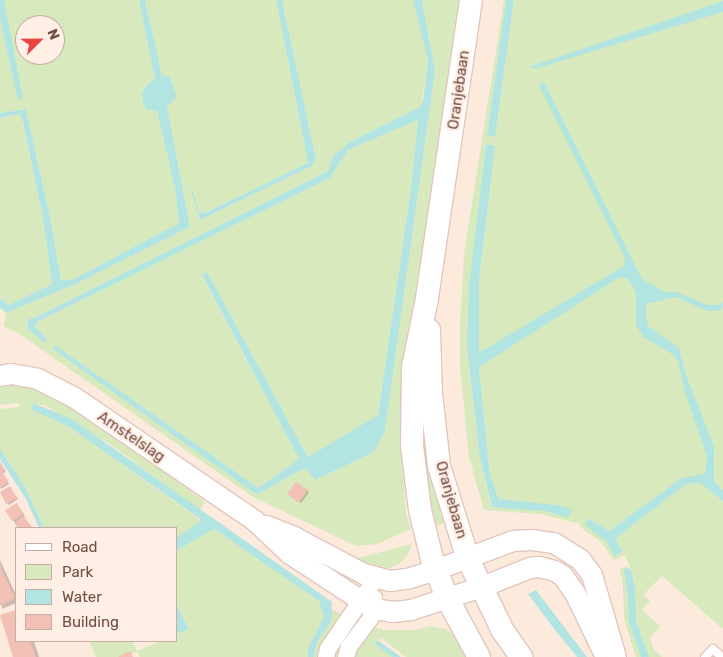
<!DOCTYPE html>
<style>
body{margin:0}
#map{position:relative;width:723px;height:657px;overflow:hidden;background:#fceadd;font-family:Rubik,sans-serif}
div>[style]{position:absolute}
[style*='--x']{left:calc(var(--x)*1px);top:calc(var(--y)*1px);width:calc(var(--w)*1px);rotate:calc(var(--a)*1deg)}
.green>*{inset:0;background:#d8e9bd}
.water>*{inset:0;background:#b2e5e2}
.shadow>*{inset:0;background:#0003}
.stream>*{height:4.5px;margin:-2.25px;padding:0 2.25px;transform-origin:2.25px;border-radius:2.25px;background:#b2e5e2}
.building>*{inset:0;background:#f2c0b5}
.roads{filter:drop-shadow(1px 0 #e2c6bd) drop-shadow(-1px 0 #e2c6bd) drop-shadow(0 1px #e2c6bd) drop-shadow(0 -1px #e2c6bd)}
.service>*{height:8px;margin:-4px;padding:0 4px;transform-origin:4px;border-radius:4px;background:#fff}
.minor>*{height:16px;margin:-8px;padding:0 8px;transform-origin:8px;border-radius:8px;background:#fff}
.tertiary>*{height:20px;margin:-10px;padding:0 10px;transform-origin:10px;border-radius:10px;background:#fff}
.secondary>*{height:22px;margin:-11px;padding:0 11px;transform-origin:11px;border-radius:11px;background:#fff}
span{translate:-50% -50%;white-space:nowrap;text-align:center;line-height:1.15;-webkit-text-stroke:5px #ffefe4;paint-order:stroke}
.street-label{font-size:15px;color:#724c46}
.legend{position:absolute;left:15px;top:527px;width:162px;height:115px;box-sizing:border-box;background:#ffefe4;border:1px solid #c7aea5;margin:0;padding:6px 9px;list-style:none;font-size:15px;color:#724c46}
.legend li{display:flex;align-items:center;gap:10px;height:25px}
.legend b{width:25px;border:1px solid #c7aea5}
.north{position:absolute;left:15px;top:15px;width:50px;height:50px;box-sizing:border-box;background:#ffefe4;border:1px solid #c7aea5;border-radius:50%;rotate:67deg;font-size:14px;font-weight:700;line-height:20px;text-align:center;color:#724c46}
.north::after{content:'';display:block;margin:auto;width:18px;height:22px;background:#ea423f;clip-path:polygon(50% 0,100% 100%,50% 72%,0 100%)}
</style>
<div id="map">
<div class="green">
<i style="clip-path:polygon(evenodd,0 0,139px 0,155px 79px,148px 84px,157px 111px,175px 188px,179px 223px,72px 280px,61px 280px,50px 217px,26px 109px,0 113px,0 0,25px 25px,55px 25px,55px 55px,25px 55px,25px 25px)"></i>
<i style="clip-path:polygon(145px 0,276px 0,308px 163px,207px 212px,199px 213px,191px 191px,200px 220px,312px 166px,316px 159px,282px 0,413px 0,428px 61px,421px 107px,350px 142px,333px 156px,328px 171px,34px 318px,28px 319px,27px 328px,47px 339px,35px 327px,37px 322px,330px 178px,348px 150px,418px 120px,411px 188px,378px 415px,308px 457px,207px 272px,202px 276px,299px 459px,258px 488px,55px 345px,257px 495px,299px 471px,306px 469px,315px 480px,374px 452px,385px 430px,435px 71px,422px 0,459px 0,402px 455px,406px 514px,411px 529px,377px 544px,356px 546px,253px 497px,18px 333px,4px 326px,6px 313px,78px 283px,190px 227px,167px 106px,167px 76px,162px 76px)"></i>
<i style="clip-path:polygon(evenodd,504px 0,506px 0,487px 135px,495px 136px,514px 0,723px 0,723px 498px,698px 477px,675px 486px,608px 531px,589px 518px,585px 525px,622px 550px,615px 539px,686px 484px,700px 483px,723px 501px,723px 629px,662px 576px,643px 595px,650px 601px,642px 610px,660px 626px,650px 638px,654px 650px,662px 657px,649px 657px,636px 620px,631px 570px,625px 555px,614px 560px,601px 542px,580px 527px,581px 524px,540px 514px,484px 510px,469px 457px,460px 366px,460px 323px,464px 254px,504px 0,487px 144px,495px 146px,479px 282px,479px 350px,482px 352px,479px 367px,490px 475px,499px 499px,491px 506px,480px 459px,467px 347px,487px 144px)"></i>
<i style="clip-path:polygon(21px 114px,43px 219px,52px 284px,9px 305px,0 298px,0 118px)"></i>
<i style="clip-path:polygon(0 384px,38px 386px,112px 433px,205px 502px,200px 510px,107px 442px,46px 406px,33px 403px,33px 410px,69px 427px,202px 521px,176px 538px,176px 528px,44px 528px,25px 487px,0 449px,0 409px,19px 407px,19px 403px,0 405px)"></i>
<i style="clip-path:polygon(425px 385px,448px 521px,434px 527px,431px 515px,421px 442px)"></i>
<i style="clip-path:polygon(214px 529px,319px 601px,324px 617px,308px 648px,308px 657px,140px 657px,137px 652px,124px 657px,96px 657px,90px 641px,136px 641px,133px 643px,137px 651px,161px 641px,176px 641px,176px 634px,189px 628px,176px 603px,176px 551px)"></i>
<i style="clip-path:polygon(412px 544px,407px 556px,401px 563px,385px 570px,356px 562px,358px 558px)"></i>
<i style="clip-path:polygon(627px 567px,628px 597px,643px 657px,636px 657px,624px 619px,623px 586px,620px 568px)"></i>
<i style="clip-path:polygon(330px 608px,359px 625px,367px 633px,376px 628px,386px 630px,415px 630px,430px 626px,445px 629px,452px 633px,468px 657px,406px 657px,381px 638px,376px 643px,393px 657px,314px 657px,317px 642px,331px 622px)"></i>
</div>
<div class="water">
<i style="clip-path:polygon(0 0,4px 0,23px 98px,18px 100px,0 19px)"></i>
<i style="clip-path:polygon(139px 0,145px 0,162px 75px,170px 77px,177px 97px,167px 106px,190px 227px,78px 283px,6px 313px,0 308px,0 298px,9px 305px,52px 284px,43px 219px,23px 122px,20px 114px,0 118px,0 113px,26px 109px,50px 217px,61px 280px,72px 280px,179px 223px,175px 188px,157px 111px,147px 110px,143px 102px,142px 93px,148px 84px,155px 79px)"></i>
<i style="clip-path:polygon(276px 0,282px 0,316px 159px,312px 166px,200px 220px,191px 191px,193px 191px,199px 213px,207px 212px,308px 163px)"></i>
<i style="clip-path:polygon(413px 0,422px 0,435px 71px,385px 431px,374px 452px,315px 480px,306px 469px,299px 471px,257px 495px,53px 349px,55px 345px,258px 488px,299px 459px,202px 275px,207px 272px,308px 457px,378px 415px,411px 188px,418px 120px,348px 150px,330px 178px,37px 322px,35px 327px,47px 339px,45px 343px,27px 328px,28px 319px,34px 318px,328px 171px,333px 156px,350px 142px,420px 107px,423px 101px,428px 61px)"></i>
<i style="clip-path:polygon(506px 0,514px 0,495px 137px,487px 135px)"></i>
<i style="clip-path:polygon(723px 1px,723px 12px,534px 69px,532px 66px)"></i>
<i style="clip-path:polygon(544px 82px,642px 279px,665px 292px,676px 292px,708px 305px,720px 305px,723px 302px,722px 310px,707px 311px,676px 297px,646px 304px,646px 315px,648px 326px,679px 348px,686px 375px,714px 446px,714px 481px,723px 490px,723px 501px,700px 483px,686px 484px,615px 539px,623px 551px,615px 556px,606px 541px,585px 525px,588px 518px,609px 531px,682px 478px,705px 474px,707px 457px,684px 389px,678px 361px,672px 354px,643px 337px,636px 325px,636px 293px,628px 279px,620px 277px,479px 367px,490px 475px,499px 499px,556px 505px,572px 509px,570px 514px,566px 517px,545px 511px,492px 507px,480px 459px,467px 347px,469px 288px,486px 144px,495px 146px,479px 282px,479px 350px,482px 351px,624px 266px,625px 258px,539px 85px)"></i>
<i style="clip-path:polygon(33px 403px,72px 419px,332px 602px,331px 622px,317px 642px,314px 657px,308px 657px,308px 648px,324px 617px,319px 601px,214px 529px,176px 551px,176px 538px,201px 521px,199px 518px,69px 427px,32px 410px)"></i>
<i style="clip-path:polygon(0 449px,25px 487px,44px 528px,39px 528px,26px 499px,0 459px)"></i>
<i style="clip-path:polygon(627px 567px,631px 570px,635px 587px,636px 620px,649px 657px,641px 657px,629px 623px,628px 597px,624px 570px)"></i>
<i style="clip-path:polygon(536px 590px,587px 657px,577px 657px,555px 630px,528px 594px)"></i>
<i style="clip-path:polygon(176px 603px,189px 629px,176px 634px)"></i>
</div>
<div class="shadow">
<i style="clip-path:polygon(0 462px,6px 472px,3px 473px,9px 484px,1px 489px)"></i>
<i style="clip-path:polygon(296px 484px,309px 492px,301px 503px,289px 494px)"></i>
<i style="clip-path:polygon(10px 488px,18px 499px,9px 505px,7px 503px)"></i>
<i style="clip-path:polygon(17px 504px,25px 516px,23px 517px,33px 528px,19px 528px,13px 520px)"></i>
<i style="clip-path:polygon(0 560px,16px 595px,16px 603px,2px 609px)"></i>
<i style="clip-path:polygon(16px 611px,16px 641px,34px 641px,39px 657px,15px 657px,1px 616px)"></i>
</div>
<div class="stream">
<i style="--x:378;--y:643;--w:24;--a:36"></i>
</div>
<div class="building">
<i style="clip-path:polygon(0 463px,5px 470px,2px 472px,8px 482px,0 488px)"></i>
<i style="clip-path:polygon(296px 482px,308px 490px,299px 503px,287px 494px)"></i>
<i style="clip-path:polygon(10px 486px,17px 498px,6px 504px,0 492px)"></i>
<i style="clip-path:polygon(17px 503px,23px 515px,12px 521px,5px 510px)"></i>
<i style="clip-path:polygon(24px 516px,31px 527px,18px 528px,14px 523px)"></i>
<i style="clip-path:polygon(0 566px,15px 598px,0 606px)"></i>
<i style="clip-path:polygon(16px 610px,16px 641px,30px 641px,36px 657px,13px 657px,0 615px)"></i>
<i style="clip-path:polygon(130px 651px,133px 657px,118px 657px)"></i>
</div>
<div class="roads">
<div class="service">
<i style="--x:705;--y:657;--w:11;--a:-45"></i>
<i style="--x:713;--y:649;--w:12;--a:42"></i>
</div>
<div class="minor">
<i style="--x:326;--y:657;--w:8;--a:-76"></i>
<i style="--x:328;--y:649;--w:86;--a:-55.9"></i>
<i style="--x:346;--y:657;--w:10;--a:-73"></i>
<i style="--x:349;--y:647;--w:35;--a:-53"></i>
<i style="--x:370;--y:619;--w:11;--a:-68"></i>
<i style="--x:374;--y:609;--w:11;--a:-90"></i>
</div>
<div class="tertiary">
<i style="--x:0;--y:376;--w:11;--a:-10"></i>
<i style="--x:11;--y:374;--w:27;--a:10"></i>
<i style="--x:38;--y:379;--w:42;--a:27.2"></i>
<i style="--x:75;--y:398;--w:217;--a:34.3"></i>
<i style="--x:254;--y:520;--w:50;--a:43.4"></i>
<i style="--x:290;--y:554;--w:100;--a:33.2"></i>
<i style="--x:374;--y:609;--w:19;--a:9"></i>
<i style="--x:393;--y:612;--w:18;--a:-6"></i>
<i style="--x:411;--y:610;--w:75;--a:-17.9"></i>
<i style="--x:482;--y:587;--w:52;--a:-21.6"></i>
<i style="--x:530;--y:568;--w:9;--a:-6"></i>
<i style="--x:539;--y:567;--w:16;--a:14"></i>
<i style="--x:555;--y:571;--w:9;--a:32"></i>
<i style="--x:563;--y:576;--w:21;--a:55"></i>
<i style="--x:575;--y:593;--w:71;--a:64.2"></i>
<i style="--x:267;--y:526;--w:31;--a:22"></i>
<i style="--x:296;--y:538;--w:77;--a:27.9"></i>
<i style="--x:364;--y:574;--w:27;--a:15"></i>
<i style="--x:390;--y:581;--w:17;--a:-7"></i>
<i style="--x:407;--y:579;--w:30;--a:-17"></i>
<i style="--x:436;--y:570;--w:82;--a:-20.6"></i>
<i style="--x:513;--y:541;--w:19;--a:-3"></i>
<i style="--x:532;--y:540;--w:22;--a:8"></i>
<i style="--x:554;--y:543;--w:31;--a:32"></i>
<i style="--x:580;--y:559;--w:20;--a:53"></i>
<i style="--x:592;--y:575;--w:85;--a:73.7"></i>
</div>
<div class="secondary">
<i style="--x:471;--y:0;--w:302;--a:98.4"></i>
<i style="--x:427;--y:299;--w:69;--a:101.6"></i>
<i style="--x:413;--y:367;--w:79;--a:90.7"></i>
<i style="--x:412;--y:446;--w:64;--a:82.9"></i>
<i style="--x:420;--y:510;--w:50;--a:76.2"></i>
<i style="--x:432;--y:559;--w:42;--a:69"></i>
<i style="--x:447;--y:598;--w:67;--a:61.5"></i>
<i style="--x:429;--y:330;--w:63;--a:88.2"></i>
<i style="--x:431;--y:393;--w:73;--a:83.7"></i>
<i style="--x:439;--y:466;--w:97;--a:72.7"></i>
<i style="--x:468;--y:559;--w:80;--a:64.1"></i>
<i style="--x:503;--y:631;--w:32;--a:55"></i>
</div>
</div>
<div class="street-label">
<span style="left:459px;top:90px;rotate:-82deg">Oranjebaan</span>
<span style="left:131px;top:437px;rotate:34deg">Amstelslag</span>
<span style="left:451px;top:500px;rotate:74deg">Oranjebaan</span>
</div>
<ul class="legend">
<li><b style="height:6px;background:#fff"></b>Road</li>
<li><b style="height:14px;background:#d8e9bd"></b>Park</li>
<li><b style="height:14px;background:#b2e5e2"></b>Water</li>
<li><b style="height:14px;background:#f2c0b5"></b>Building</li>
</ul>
<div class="north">N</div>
</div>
